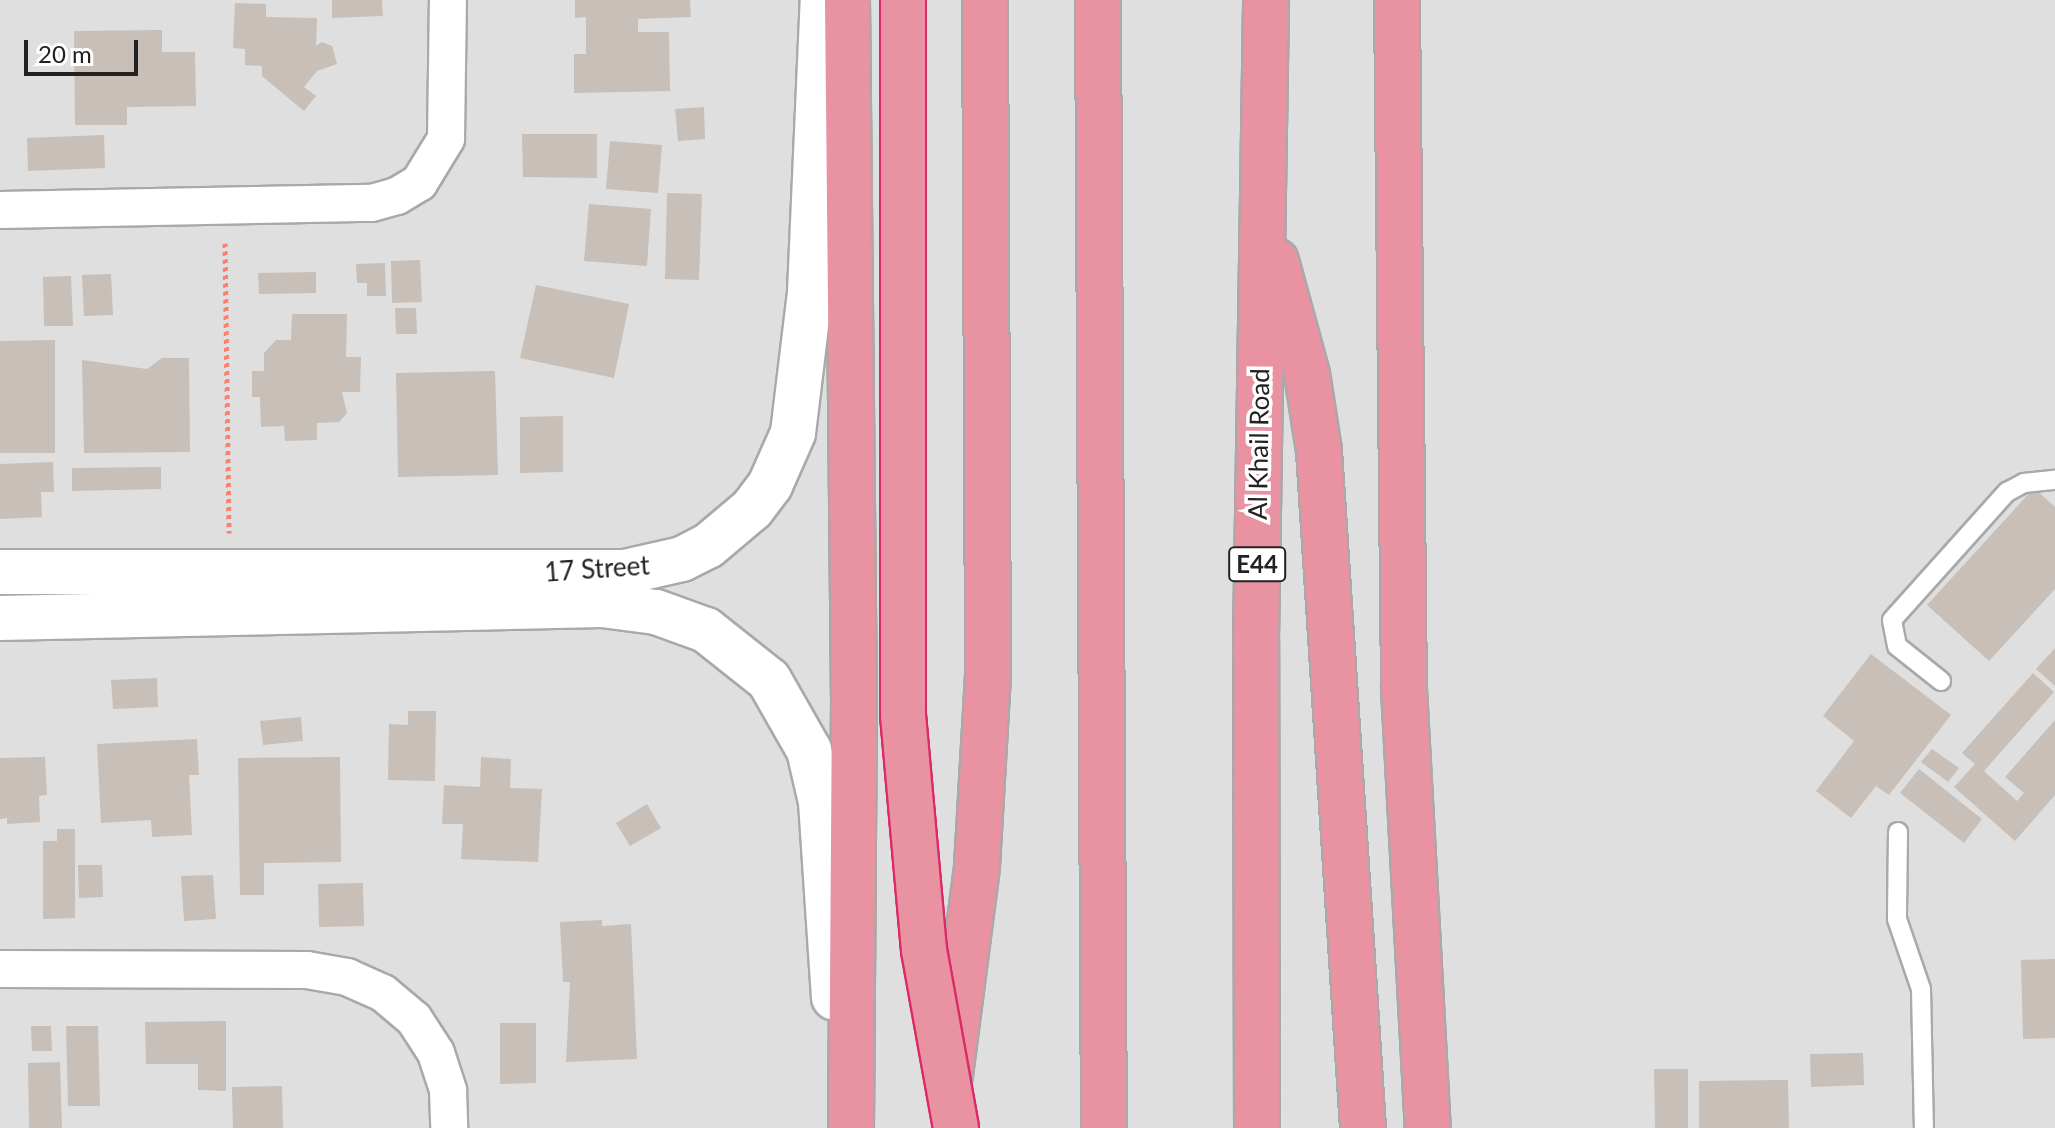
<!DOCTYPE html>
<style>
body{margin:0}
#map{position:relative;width:2055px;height:1128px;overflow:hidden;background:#f2efe9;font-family:Lato,sans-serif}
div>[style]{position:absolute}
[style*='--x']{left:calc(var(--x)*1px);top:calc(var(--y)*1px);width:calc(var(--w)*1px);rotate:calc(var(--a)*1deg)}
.residential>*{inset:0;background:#e0dfdf}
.building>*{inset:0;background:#c7bfb8}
.path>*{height:5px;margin-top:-2.5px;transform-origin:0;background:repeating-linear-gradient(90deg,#fa8072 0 4px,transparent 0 8px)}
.roads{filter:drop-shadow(2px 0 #a9a9a9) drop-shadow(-2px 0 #a9a9a9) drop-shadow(0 2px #a9a9a9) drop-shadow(0 -2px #a9a9a9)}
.service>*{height:18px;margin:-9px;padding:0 9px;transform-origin:9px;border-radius:9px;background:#fff}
.minor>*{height:36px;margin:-18px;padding:0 18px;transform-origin:18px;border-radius:18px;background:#fff}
.tertiary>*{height:44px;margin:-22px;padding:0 22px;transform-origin:22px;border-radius:22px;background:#fff}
.motorway>*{height:44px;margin:-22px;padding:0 22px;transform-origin:22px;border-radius:22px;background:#e892a2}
.bridges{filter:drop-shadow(2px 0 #dc2a67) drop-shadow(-2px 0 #dc2a67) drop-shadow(0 2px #dc2a67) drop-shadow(0 -2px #dc2a67)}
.motorway-bridge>*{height:44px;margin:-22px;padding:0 22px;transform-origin:22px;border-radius:22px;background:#e892a2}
span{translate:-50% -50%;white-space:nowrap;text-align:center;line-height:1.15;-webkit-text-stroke:7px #fff;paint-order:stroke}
.shield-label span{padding:2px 6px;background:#fff;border:2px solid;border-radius:6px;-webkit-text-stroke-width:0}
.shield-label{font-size:24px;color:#222;font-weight:700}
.street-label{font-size:26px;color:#222}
.scale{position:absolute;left:24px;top:40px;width:114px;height:36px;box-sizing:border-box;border:4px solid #222;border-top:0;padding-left:10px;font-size:24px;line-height:28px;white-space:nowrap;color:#222;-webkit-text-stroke:6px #fff;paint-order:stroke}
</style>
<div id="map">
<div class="residential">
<i style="clip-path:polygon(0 0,2055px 0,2055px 1128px,0 1128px)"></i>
</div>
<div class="building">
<i style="clip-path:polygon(332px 0,382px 0,383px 16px,332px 18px)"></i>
<i style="clip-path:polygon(575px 0,690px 0,691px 17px,638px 19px,638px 32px,669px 32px,670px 91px,574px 93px,574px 54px,586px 54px,586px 17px,575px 18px)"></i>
<i style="clip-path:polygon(235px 3px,266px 4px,266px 17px,317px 18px,316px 46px,322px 42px,332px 46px,337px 64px,317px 71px,304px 87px,316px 96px,304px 111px,262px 76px,262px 66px,245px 65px,245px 49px,233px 48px)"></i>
<i style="clip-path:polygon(162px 30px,162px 52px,195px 52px,196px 106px,127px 107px,127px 125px,75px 125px,74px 31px)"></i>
<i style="clip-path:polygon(704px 107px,705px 139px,678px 141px,675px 109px)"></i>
<i style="clip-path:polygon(522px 134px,597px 134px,597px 178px,523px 177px)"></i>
<i style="clip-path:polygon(104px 135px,105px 168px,28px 171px,27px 138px)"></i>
<i style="clip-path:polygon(610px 141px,662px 145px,658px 193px,606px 189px)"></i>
<i style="clip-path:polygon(667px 193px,702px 194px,699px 280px,665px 279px)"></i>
<i style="clip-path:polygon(589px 204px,651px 209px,647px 266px,584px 261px)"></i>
<i style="clip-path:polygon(420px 260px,422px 302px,392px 303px,391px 261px)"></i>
<i style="clip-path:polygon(385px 263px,386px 296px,367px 296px,367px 283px,357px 283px,356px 264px)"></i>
<i style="clip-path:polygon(316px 272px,316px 293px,259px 294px,258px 273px)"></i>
<i style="clip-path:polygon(111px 274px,113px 315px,84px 316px,82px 275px)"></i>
<i style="clip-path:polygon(71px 276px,73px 326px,44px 326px,43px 277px)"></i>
<i style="clip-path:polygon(536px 285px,629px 304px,614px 378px,520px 358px)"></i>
<i style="clip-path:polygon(395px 308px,416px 308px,417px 334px,396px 334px)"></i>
<i style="clip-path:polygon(292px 314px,347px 314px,346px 357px,361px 357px,360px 392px,342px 392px,347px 413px,339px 422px,317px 423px,317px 440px,285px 441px,284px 426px,261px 427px,260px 397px,252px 397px,252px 371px,264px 371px,264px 353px,276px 340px,291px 340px)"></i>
<i style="clip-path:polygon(55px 340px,55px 453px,0 453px,0 341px)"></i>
<i style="clip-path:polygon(162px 358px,189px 358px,190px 452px,84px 453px,82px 360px,147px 369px)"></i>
<i style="clip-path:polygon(495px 371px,498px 475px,398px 477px,396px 373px)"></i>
<i style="clip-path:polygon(563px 416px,563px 472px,520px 473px,520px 417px)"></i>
<i style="clip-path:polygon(53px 462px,54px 492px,41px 492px,42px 517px,0 519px,0 464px)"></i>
<i style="clip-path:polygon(161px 467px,161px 489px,72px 491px,72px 468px)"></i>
<i style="clip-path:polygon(2034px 488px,2055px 507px,2055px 589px,1989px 661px,1927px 605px)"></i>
<i style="clip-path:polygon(2055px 648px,2055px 686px,2036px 669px)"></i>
<i style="clip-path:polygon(1871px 654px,1951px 715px,1889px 795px,1876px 786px,1851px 818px,1816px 791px,1854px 741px,1823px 716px)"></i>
<i style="clip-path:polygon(2033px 673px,2054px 692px,1984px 771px,2017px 801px,2024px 793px,2005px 777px,2055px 720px,2055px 795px,2015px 841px,1954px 787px,1975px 764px,1962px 753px)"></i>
<i style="clip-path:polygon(157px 678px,158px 707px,113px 709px,111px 680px)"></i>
<i style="clip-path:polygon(408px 711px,436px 711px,435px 781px,388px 780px,389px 724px,408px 725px)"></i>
<i style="clip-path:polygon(301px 717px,303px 741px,263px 745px,260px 721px)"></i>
<i style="clip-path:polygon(197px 739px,199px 775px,189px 775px,192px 835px,152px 837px,151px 820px,101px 823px,97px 744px)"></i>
<i style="clip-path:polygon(1932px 749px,1959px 768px,1948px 782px,1921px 762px)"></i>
<i style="clip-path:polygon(45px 757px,47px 795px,39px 796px,40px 822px,7px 824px,7px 818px,0 819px,0 758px)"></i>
<i style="clip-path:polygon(340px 757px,341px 862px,264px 863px,264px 895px,240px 895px,238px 758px)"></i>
<i style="clip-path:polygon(481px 757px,511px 759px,510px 788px,542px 789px,538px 862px,461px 859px,463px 824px,442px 824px,444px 785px,480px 787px)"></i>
<i style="clip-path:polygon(1919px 769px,1982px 819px,1964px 843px,1900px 793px)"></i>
<i style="clip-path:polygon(647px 804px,661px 828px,630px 846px,616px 823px)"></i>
<i style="clip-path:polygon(57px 829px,75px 829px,75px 918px,43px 919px,43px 841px,57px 841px)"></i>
<i style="clip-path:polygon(78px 865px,102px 865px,103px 897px,79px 898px)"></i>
<i style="clip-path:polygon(213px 875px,216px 919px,184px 921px,181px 876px)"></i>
<i style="clip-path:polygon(363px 883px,364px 926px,319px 927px,318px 884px)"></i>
<i style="clip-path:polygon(602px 920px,602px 926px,631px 924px,637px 1059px,566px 1062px,570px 982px,563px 982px,560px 922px)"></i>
<i style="clip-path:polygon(2055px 959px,2055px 1038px,2023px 1039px,2021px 960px)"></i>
<i style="clip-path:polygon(226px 1021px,226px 1091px,198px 1090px,198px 1064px,146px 1064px,145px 1022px)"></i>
<i style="clip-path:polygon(500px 1023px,536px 1023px,536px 1083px,500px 1084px)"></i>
<i style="clip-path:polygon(31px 1026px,51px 1026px,52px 1051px,32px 1051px)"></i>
<i style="clip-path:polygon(66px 1026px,98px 1026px,100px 1106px,68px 1106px)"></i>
<i style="clip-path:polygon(1863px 1053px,1864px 1085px,1811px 1087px,1810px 1054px)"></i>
<i style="clip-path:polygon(60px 1062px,62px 1128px,29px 1128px,28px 1063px)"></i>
<i style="clip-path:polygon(1654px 1069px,1688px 1069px,1688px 1128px,1655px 1128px)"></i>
<i style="clip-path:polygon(1788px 1080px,1789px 1128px,1699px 1128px,1699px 1081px)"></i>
<i style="clip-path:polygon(282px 1086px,283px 1128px,233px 1128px,232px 1087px)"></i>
</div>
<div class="path">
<i style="--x:225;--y:243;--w:290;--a:89.2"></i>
</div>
<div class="roads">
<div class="service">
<i style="--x:1941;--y:681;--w:56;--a:-141.5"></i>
<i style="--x:1897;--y:646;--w:26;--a:-101"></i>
<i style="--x:1892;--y:620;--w:172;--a:-48.1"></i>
<i style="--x:2007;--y:492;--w:19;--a:-28"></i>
<i style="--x:2024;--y:483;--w:31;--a:-6"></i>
<i style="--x:1898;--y:832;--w:87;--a:90.7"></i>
<i style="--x:1897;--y:919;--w:74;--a:71.1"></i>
<i style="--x:1921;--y:989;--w:139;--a:88.8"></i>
</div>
<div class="minor">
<i style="--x:0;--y:210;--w:372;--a:-1.1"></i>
<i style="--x:372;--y:203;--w:26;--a:-16"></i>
<i style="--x:397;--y:196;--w:26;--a:-31"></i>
<i style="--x:419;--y:183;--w:52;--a:-58.5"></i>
<i style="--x:446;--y:139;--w:139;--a:-89.2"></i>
<i style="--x:0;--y:969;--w:307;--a:0.2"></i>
<i style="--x:307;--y:970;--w:41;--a:9.9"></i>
<i style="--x:347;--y:977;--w:39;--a:24"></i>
<i style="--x:383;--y:993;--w:40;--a:40"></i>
<i style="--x:414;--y:1019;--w:40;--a:57.1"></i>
<i style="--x:436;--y:1053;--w:40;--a:72"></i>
<i style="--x:448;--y:1091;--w:37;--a:88"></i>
</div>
<div class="tertiary">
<i style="--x:0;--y:572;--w:625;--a:0"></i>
<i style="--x:625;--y:572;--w:58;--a:-12.8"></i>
<i style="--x:682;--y:559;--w:29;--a:-27"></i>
<i style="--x:708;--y:546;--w:57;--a:-40.1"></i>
<i style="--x:752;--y:509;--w:30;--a:-53"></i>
<i style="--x:770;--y:485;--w:57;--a:-66.1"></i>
<i style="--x:793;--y:433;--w:142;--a:-83.1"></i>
<i style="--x:810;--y:292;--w:292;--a:-87.5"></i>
<i style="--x:0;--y:618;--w:602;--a:-1.24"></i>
<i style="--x:602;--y:605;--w:54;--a:7.4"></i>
<i style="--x:656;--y:612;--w:53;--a:19.8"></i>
<i style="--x:706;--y:630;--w:80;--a:38.4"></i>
<i style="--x:769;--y:680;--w:81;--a:60.3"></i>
<i style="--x:809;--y:750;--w:53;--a:77"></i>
<i style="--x:821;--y:802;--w:196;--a:86.2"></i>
</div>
<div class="motorway">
<i style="--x:847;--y:0;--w:699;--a:89.43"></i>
<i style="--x:854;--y:699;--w:429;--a:90.4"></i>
<i style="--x:1098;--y:0;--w:1128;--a:89.7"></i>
<i style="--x:1397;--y:0;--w:689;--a:89.42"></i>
<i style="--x:1404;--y:689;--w:440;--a:86.9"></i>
<i style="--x:1276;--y:261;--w:117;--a:74.7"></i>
<i style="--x:1307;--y:374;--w:78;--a:81.1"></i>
<i style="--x:1319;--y:451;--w:678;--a:86.28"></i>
<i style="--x:950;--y:1075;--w:211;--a:-82.6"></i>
<i style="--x:977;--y:866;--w:190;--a:-86.7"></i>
<i style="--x:988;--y:676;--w:676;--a:-90.25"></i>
<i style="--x:1257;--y:1128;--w:488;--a:-90.1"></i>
<i style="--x:1256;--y:640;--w:640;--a:-89.1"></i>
</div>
</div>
<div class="bridges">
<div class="motorway-bridge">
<i style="--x:903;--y:0;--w:715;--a:90"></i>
<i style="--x:903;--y:715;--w:236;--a:84.9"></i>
<i style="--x:924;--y:950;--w:181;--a:79.8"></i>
</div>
</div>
<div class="shield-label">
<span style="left:1257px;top:564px">E44</span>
</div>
<div class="street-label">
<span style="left:1259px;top:444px;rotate:-89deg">Al Khail Road</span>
<span style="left:597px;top:569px;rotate:-4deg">17 Street</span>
</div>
<div class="scale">20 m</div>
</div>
